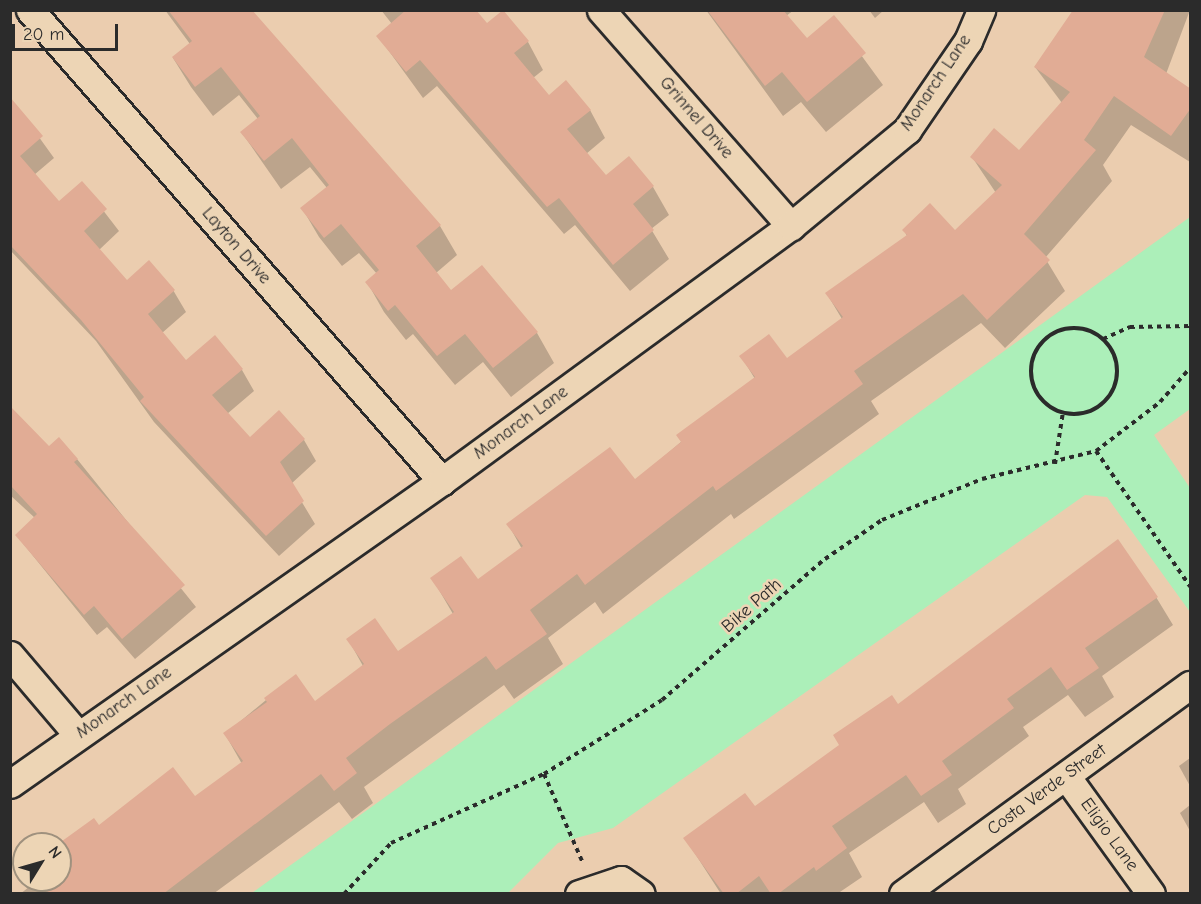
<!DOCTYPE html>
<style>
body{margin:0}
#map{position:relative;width:1201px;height:904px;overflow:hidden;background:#ebcdaf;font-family:"Comic Neue",sans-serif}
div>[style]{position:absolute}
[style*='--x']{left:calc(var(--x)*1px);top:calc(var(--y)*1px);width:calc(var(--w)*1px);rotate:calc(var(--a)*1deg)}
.green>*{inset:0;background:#acefb9}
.shadow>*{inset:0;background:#0003}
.building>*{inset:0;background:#e1ac95}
.path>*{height:4px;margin-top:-2px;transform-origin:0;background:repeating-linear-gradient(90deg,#2b2b2b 0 4.5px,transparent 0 9px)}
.path>.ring{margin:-2px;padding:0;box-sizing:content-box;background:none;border:4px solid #2b2b2b;border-radius:50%}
.roads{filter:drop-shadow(2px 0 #2b2b2b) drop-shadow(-2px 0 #2b2b2b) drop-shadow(0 2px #2b2b2b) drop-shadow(0 -2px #2b2b2b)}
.street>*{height:27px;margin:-13.5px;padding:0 13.5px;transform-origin:13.5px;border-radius:13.5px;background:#edd5b5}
span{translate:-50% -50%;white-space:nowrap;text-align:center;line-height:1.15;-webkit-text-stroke:5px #edd5b5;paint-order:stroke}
.street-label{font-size:18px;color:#2b2b2b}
.frame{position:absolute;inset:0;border:12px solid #2b2b2b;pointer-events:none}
.north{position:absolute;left:12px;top:832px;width:60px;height:60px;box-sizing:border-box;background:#edd5b5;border:2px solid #9f917e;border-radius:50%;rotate:53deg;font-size:16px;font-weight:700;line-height:24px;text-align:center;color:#2b2b2b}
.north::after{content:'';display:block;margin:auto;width:21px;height:27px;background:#2b2b2b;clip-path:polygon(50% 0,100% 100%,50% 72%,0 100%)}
.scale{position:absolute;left:12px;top:24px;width:106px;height:27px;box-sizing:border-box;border:3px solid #2b2b2b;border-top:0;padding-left:8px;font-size:18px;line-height:21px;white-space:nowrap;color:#2b2b2b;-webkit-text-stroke:4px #edd5b5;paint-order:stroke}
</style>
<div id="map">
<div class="green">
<i style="clip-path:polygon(1190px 217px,1190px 409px,1154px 435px,1190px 488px,1190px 612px,1107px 497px,1085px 495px,613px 828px,558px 843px,508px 893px,252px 893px)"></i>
</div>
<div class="shadow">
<i style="clip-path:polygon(165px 10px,250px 10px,440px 226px,457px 255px,436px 273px,451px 292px,537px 333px,554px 363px,511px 397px,483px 362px,455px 385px,413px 334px,406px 340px,384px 312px,367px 282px,377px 274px,359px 253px,342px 266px,319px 237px,302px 208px,327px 188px,310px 167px,281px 189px,242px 133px,258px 119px,239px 95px,213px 116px,191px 87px,173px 58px,190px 44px)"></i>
<i style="clip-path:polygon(381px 10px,474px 10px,486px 26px,528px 42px,543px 70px,533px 78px,549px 97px,590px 110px,605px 138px,586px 154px,606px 177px,629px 158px,653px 187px,669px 215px,651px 229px,669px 259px,630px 291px,575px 225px,564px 234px,437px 86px,423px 98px,378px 36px,392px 24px)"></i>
<i style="clip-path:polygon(706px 10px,794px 10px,786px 16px,806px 40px,834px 18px,883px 85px,826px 132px,801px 102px,783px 116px)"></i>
<i style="clip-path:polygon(869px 10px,884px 10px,875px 18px)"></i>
<i style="clip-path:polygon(1074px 10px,1190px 10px,1166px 74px,1190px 91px,1190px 162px,1131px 125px,1103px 165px,1112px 181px,1045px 258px,1065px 291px,1005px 348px,981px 323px,871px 401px,879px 414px,734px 519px,731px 514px,603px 614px,595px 602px,548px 638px,563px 664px,514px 699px,504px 685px,364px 787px,373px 803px,352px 819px,339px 802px,213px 894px,20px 894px,38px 880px,60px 880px,98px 827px,195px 798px,242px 764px,225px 734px,295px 676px,315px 703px,363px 666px,348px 639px,398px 653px,453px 614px,432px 578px,477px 581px,522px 549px,508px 524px,635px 481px,755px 379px,741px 356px,787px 360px,842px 319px,827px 294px,907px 236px,904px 230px,955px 232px,996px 193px,972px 157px,1019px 152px,1062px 103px,1035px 67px)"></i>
<i style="clip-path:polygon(18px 108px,54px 158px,34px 175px,59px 204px,82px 183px,119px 231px,99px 250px,126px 282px,173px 290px,186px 312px,162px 333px,186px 362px,242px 370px,254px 391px,227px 414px,250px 439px,304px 440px,316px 461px,291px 484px,315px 524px,279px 556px,154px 422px,96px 341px,10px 250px,10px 115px)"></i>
<i style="clip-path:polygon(10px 408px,49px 448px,77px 459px,196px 607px,135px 659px,107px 627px,97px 635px,17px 536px,35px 518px,10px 495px)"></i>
<i style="clip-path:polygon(1156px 597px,1173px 625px,1102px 676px,1114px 697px,1085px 717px,1068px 695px,1023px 727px,1029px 736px,958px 789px,966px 804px,938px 823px,924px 802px,849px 853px,862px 877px,837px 894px,721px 894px,685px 838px,755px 808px,898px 706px)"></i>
<i style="clip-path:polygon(1190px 758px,1190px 786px,1179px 766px)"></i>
<i style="clip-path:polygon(1190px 805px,1190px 831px,1180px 813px)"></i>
</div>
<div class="building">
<i style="clip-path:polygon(168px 10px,252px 10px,441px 225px,416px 246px,451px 290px,482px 265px,538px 332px,493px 368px,465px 334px,437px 356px,395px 305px,388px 311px,365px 282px,379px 270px,341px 224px,324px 238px,300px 208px,329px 185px,292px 138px,264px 161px,240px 132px,260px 116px,221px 67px,195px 87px,172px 57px,192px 41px)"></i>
<i style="clip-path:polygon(406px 10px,476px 10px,487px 23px,503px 10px,529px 41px,514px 53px,549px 95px,566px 80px,591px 110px,567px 129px,606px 175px,629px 156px,654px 186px,633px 204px,654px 230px,613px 265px,559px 198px,547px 207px,420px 60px,406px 72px,376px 36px)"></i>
<i style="clip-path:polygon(707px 10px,783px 10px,807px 38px,834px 15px,866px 53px,807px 102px,782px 72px,765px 86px)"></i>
<i style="clip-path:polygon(1073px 10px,1165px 10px,1144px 57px,1191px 89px,1191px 108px,1171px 136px,1114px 96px,1084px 140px,1096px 150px,1024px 234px,1050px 260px,987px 320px,963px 294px,854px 371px,863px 384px,716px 491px,713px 486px,585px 585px,577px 574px,530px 610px,547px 634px,496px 670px,486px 656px,390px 724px,346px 758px,357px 773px,334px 791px,321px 774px,163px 894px,48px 894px,38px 880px,60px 880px,58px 844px,94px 818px,99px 825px,173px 767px,195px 796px,243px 761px,223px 733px,267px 702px,264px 698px,296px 674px,315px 701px,364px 664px,346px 639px,375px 618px,398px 651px,454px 612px,430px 578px,461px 556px,478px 579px,523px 546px,506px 524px,610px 447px,635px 479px,681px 442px,676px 435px,755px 377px,739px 356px,769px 334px,787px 358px,843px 317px,825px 293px,907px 235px,902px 230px,930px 203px,955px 230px,1002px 185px,970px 157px,994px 128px,1019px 150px,1070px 92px,1034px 67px)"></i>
<i style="clip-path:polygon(10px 97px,43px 136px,20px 156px,59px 201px,82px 181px,107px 209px,84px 231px,127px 280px,149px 260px,175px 290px,148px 314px,186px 360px,215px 335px,243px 369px,212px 395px,250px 437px,279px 410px,305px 439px,280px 462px,304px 501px,266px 536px,140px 401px,144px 397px,81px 320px,10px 245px)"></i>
<i style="clip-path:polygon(10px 406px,49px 446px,59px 437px,78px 459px,74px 462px,185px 585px,122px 639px,94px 606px,84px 615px,15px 535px,37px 514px,10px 485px)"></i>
<i style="clip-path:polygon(1118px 539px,1158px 597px,1085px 648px,1099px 668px,1067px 690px,1051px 667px,1007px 699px,1014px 708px,942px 761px,952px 775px,921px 796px,906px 775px,832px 826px,847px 848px,816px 871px,814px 867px,778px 894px,771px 894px,759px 876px,736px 894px,724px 894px,683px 838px,745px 793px,755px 806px,839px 745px,833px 735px,892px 695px,898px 704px)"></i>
</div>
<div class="path">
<i class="ring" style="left:1031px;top:328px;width:82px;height:82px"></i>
<i style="--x:1103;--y:339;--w:30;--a:-24"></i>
<i style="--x:1130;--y:327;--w:60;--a:-1"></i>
<i style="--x:1096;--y:451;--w:165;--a:55.2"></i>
<i style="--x:1055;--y:464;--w:53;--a:-81.3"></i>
<i style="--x:544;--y:774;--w:95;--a:66.4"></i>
<i style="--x:344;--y:894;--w:69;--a:-47.3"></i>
<i style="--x:391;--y:843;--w:168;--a:-24.3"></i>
<i style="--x:544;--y:774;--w:139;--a:-32.1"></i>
<i style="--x:662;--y:700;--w:216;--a:-40.9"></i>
<i style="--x:825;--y:559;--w:69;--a:-34.4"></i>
<i style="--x:882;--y:520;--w:108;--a:-22.3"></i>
<i style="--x:982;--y:479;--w:117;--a:-13.8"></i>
<i style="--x:1096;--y:451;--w:81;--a:-37.4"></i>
<i style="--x:1160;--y:402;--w:45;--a:-48.6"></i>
</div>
<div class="roads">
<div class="street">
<i style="--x:30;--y:10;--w:626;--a:48.82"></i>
<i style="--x:601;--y:10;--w:288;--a:48.7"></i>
<i style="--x:10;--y:655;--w:105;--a:49.6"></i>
<i style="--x:1066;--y:776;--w:145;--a:54.2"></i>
<i style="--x:10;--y:784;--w:528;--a:-35.05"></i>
<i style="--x:442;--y:481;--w:432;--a:-36.2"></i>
<i style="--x:791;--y:226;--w:151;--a:-39.6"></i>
<i style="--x:907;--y:130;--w:108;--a:-55.6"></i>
<i style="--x:968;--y:41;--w:34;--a:-67"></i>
<i style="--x:579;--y:894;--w:44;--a:-18.4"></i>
<i style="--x:621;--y:880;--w:24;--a:35"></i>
<i style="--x:903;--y:894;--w:355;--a:-36.1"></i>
</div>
</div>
<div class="street-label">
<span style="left:936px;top:83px;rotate:-56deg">Monarch Lane</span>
<span style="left:696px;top:118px;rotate:49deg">Grinnel Drive</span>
<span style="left:236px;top:246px;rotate:49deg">Layton Drive</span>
<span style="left:521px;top:423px;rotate:-36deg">Monarch Lane</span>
<span style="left:752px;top:606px;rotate:-41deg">Bike Path</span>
<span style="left:124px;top:703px;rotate:-35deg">Monarch Lane</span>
<span style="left:1047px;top:790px;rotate:-36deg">Costa Verde Street</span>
<span style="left:1109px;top:835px;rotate:54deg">Eligio Lane</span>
</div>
<div class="frame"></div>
<div class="north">N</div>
<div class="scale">20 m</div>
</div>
